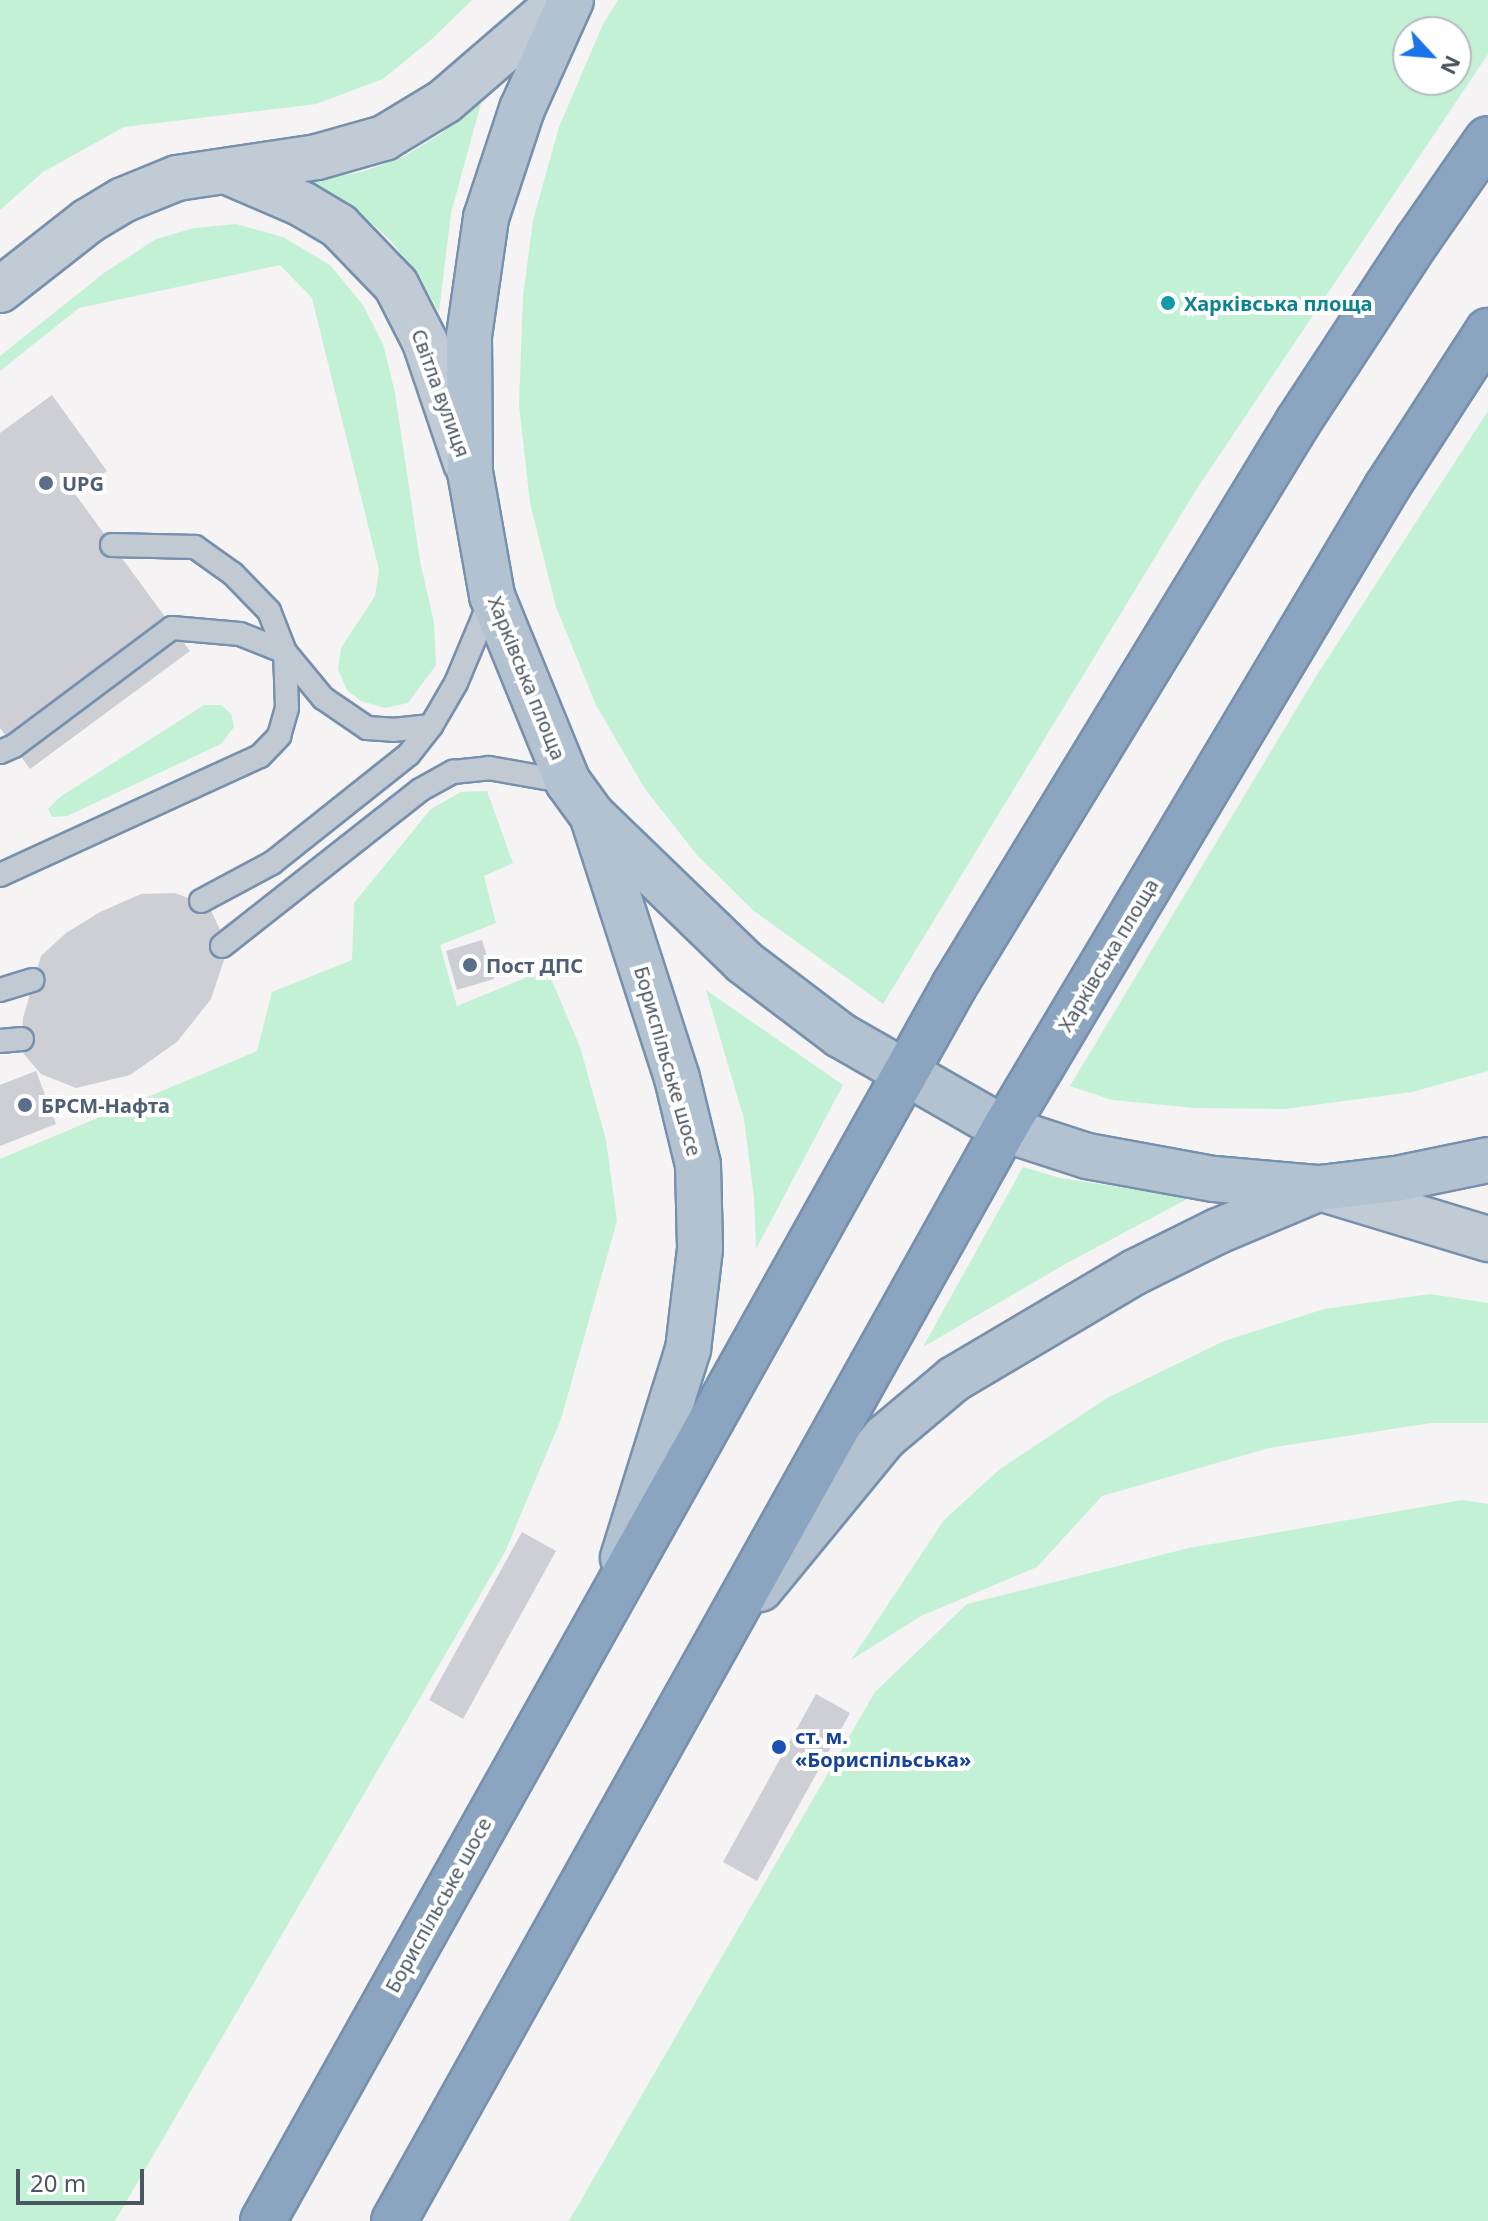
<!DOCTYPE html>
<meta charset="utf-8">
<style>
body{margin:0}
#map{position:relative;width:1488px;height:2221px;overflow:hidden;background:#f5f3f3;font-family:"Noto Sans",sans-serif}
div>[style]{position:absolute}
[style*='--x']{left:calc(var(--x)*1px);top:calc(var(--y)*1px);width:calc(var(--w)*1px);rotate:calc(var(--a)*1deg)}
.green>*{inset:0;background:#c3f1d5}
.building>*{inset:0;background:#cdcfd5}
.roads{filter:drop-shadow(2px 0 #7690ad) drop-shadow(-2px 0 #7690ad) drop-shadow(0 2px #7690ad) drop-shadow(0 -2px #7690ad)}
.lane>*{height:22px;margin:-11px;padding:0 11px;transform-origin:11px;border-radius:11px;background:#c1cad2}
.secondary>*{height:44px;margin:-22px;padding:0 22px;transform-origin:22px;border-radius:22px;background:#c1cbd6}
.primary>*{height:44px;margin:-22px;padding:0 22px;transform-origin:22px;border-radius:22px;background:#b3c2d1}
.highway>*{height:44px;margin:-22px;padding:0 22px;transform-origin:22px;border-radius:22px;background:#8ba5c1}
.dots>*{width:22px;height:22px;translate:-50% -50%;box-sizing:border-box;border:4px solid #fff;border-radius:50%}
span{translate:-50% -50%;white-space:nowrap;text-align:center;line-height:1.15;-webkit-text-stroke:8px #fff;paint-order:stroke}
.culture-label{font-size:20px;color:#0d838f;font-weight:700}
.left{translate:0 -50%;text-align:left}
.street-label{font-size:20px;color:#4a5661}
.service-label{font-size:20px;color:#4e5e75;font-weight:700}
.transit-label{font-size:20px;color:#164399;font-weight:700}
.north{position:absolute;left:1392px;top:16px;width:80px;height:80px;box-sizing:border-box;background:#fff;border:2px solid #b7bbc0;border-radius:50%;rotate:116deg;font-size:22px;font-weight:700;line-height:32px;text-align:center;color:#4a5661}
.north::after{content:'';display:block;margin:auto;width:28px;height:36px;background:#1a73e8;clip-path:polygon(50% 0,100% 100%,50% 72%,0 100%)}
.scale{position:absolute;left:16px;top:2169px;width:128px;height:36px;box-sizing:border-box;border:4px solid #4a5661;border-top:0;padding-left:10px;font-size:24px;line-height:28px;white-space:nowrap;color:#4a5661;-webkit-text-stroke:6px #fff;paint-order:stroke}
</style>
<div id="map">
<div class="green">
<i style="clip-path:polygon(0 0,472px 0,433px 38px,383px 79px,316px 104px,124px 127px,43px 172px,0 210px)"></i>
<i style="clip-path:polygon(evenodd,618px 0,1488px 0,1488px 54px,1196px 490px,883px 1004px,754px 911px,697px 855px,645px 789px,596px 705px,556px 607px,530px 503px,519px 405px,523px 297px,533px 220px,559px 127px,603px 24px,618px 0,1408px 32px,1456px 32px,1456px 80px,1408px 80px,1408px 32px)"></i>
<i style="clip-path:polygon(483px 96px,451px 213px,439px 312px,416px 271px,389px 239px,353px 207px,308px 181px,362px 172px,405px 156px,442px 133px)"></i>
<i style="clip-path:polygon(236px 224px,283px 237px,330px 265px,363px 305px,383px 344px,395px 393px,420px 561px,434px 623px,436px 665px,408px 703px,385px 708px,361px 701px,347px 690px,338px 669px,341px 648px,375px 596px,379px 570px,312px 298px,280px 265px,79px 308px,0 371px,0 356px,104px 273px,156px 239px,194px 228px)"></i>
<i style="clip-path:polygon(1488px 411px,1488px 1071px,1412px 1092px,1284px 1109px,1196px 1108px,1112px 1100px,1070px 1086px,1315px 678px)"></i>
<i style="clip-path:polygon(204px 705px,221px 705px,231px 714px,234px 727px,221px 744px,67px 816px,52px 817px,48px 809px,60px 797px)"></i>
<i style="clip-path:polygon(487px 791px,513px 863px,484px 876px,496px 923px,440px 945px,457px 1006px,547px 969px,580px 1047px,606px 1140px,617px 1221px,561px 1419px,505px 1552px,115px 2221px,0 2221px,0 1159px,257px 1051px,272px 992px,352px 960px,354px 903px,431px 809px,461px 792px)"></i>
<i style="clip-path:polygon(706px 990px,843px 1085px,756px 1249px,754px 1198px,744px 1119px)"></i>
<i style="clip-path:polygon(1023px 1167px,1060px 1178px,1189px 1198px,1067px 1263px,923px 1347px)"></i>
<i style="clip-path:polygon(1430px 1294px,1488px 1303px,1488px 1423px,1431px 1423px,1269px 1448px,1102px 1496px,1037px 1567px,921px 1616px,851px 1660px,944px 1520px,1000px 1469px,1107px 1398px,1224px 1341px,1324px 1309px)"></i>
<i style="clip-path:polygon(1462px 1500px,1488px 1504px,1488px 2221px,569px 2221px,875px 1692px,967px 1604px,1189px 1548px)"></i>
</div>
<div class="building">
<i style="clip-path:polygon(52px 395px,107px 471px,75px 494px,190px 651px,30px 769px,0 728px,0 433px)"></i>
<i style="clip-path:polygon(175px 893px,209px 906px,221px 932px,224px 960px,211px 999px,177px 1042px,130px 1075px,76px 1088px,41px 1074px,22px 1052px,22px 1039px,23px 1018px,41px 956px,66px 933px,100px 912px,141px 894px)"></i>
<i style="clip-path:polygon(482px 940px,494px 979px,457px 990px,446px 951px)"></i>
<i style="clip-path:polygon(36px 1071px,56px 1124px,0 1146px,0 1085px)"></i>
<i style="clip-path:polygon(522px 1532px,556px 1551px,463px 1719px,429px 1700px)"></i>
<i style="clip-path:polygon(816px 1694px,850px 1713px,757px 1881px,723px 1862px)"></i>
</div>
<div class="roads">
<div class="lane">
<i style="--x:0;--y:752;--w:15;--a:-23"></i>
<i style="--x:14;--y:746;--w:197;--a:-36.8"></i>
<i style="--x:172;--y:628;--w:68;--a:5"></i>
<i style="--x:240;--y:634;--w:48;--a:21.8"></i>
<i style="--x:285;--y:652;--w:60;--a:50.4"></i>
<i style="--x:323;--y:698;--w:53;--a:34.3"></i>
<i style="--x:367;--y:728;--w:26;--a:4"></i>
<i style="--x:393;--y:730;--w:38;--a:-6"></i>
<i style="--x:0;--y:875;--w:286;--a:-24.6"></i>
<i style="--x:260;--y:756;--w:28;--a:-46"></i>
<i style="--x:279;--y:736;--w:29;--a:-74"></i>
<i style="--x:287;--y:708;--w:56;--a:-92"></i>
<i style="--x:285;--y:652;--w:44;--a:-111.3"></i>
<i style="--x:269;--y:611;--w:52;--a:-134.2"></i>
<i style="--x:233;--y:574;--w:47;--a:-144.6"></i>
<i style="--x:195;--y:547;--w:83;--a:-178.6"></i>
<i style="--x:201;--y:901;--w:81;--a:-28.2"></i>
<i style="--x:272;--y:863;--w:175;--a:-38.5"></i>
<i style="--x:409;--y:754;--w:36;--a:-52"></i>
<i style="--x:431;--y:726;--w:50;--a:-59.8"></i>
<i style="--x:456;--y:683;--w:93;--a:-67.3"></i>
<i style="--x:222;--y:946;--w:252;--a:-38.2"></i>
<i style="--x:420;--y:790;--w:38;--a:-29"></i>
<i style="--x:453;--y:772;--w:36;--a:-6"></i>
<i style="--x:489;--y:768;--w:80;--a:10"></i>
<i style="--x:0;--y:990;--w:34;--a:-17"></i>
<i style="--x:0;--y:1041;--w:22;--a:-5"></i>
</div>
<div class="secondary">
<i style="--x:228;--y:172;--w:81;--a:23.4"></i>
<i style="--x:302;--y:204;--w:43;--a:30.7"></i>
<i style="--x:339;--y:226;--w:82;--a:46"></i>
<i style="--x:396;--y:285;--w:64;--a:63"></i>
<i style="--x:425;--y:342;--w:128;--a:71.3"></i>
<i style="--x:0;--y:290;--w:112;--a:-38.1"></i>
<i style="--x:88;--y:221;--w:41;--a:-31"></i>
<i style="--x:123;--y:200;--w:58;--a:-22.2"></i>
<i style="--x:177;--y:178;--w:142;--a:-8.5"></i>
<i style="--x:317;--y:157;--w:70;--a:-15.8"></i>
<i style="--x:384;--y:138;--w:71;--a:-31.2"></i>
<i style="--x:445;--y:101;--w:155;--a:-40.8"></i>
<i style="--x:1320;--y:1188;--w:176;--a:16.9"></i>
</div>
<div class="primary">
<i style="--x:571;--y:0;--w:120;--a:114.2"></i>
<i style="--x:522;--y:109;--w:115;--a:108.3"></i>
<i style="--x:486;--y:218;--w:119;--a:98.2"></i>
<i style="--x:469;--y:336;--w:136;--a:89.6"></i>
<i style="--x:470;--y:472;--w:126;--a:79.9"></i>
<i style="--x:492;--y:596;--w:201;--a:67.8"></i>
<i style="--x:568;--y:782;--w:41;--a:54"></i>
<i style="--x:592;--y:815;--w:211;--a:44"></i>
<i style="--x:744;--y:962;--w:121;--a:37.2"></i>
<i style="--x:840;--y:1035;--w:189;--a:29.8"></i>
<i style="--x:1004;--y:1129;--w:87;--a:18"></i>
<i style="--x:1087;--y:1156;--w:129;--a:10.3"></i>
<i style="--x:1214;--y:1179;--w:106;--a:4.9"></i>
<i style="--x:1320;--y:1188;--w:77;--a:-6.8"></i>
<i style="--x:1396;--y:1179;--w:94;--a:-11.7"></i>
<i style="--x:594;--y:821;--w:270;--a:72.1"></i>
<i style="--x:677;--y:1078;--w:89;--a:76.4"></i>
<i style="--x:698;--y:1165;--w:84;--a:88.6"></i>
<i style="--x:700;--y:1249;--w:101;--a:96.8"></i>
<i style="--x:688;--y:1349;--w:219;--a:107.3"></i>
<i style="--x:760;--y:1589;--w:197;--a:-50.6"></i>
<i style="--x:885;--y:1437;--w:90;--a:-40"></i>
<i style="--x:954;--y:1379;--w:210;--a:-30.6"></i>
<i style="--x:1135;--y:1272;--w:93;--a:-26.3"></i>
<i style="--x:1218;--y:1231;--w:105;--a:-22.9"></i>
</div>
<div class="highway">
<i style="--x:263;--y:2221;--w:1415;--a:-60.77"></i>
<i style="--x:954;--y:986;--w:661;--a:-58.62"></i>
<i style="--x:1298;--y:422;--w:217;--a:-56.7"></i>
<i style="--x:1417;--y:241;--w:124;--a:-55.2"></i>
<i style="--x:394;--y:2221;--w:1251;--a:-60.81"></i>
<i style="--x:1004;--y:1129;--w:748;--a:-59.18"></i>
<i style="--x:1387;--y:487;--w:186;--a:-57.1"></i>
</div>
</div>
<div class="dots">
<i style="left:1168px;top:303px;background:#0f9aa8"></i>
<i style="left:46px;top:483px;background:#5c6f8a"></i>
<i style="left:470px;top:965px;background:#5c6f8a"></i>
<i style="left:25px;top:1105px;background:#5c6f8a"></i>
<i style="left:779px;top:1747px;background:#1a4fb4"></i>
</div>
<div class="culture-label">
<span class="left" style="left:1184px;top:303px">Харківська площа</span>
</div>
<div class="street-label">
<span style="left:441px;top:393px;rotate:70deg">Світла вулиця</span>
<span style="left:527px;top:678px;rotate:68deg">Харківська площа</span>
<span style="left:1108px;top:955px;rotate:-59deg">Харківська площа</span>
<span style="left:668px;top:1061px;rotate:74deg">Бориспільське шосе</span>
<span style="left:438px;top:1905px;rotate:-61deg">Бориспільське шосе</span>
</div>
<div class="service-label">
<span class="left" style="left:62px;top:483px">UPG</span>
<span class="left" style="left:486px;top:965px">Пост ДПС</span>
<span class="left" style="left:41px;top:1105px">БРСМ-Нафта</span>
</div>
<div class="transit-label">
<span class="left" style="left:795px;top:1748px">ст. м.<br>«Бориспільська»</span>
</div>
<div class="north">N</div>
<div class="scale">20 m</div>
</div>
